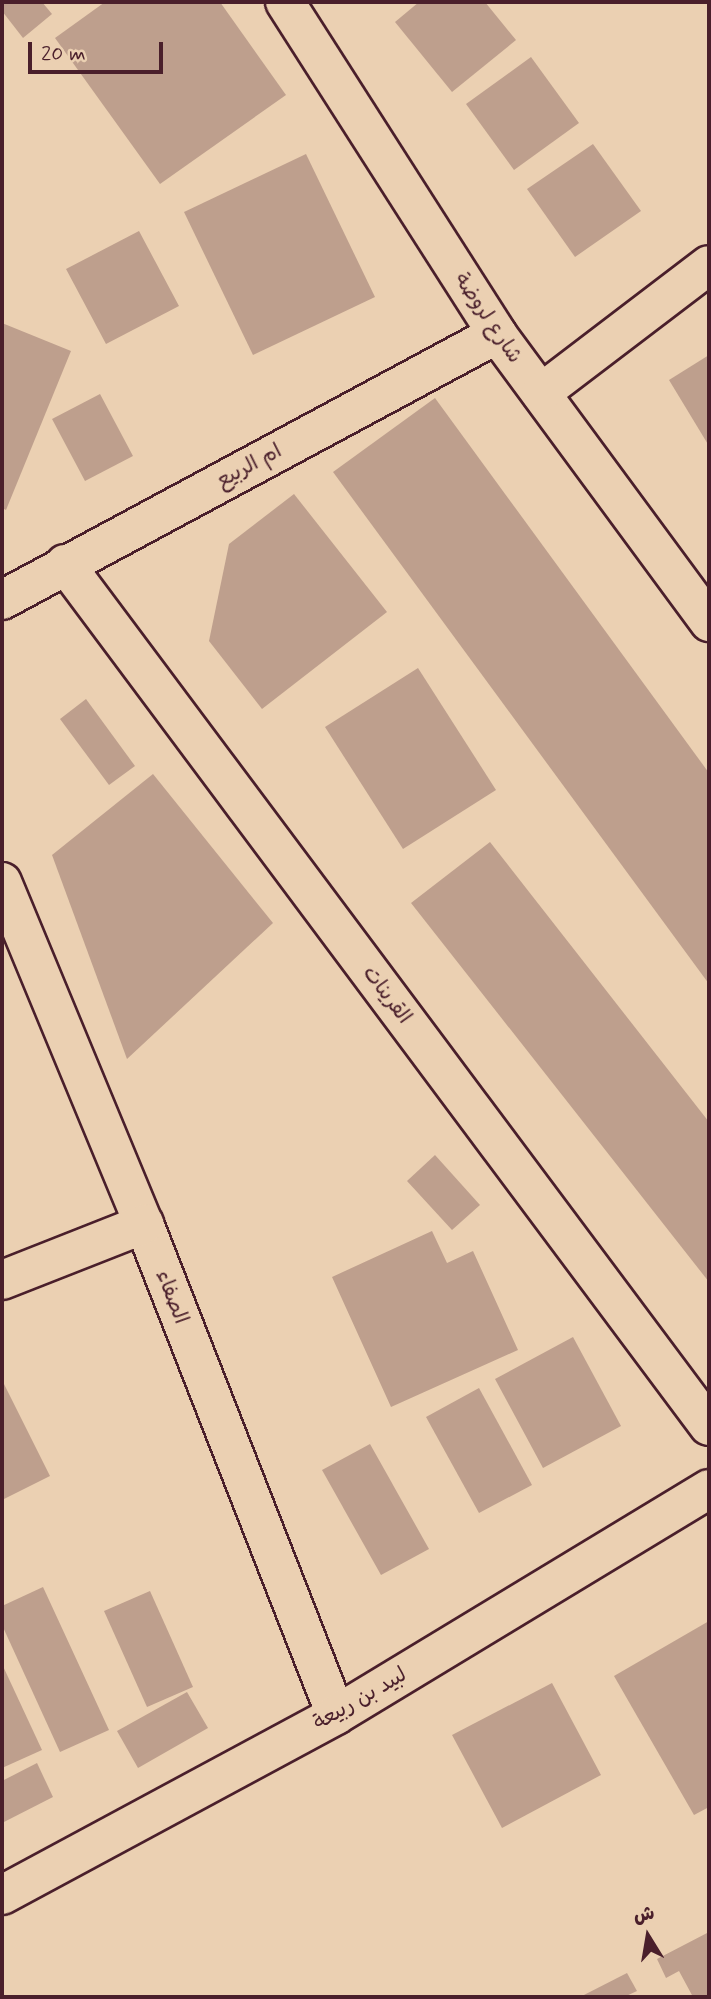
<!DOCTYPE html>
<meta charset="utf-8">
<style>
body{margin:0}
#map{position:relative;width:711px;height:1999px;overflow:hidden;background:#ebd0b2;font-family:Mynerve,"Playpen Sans Arabic",sans-serif}
div>[style]{position:absolute}
[style*='--x']{left:calc(var(--x)*1px);top:calc(var(--y)*1px);width:calc(var(--w)*1px);rotate:calc(var(--a)*1deg)}
.building>*{inset:0;background:#be9f8d}
.roads{filter:drop-shadow(2px 0 #4a1f2b) drop-shadow(-2px 0 #4a1f2b) drop-shadow(0 2px #4a1f2b) drop-shadow(0 -2px #4a1f2b)}
.street>*{height:38px;margin:-19px;padding:0 19px;transform-origin:19px;border-radius:19px;background:#ebd0b2}
span{translate:-50% -50%;white-space:nowrap;text-align:center;line-height:1.15;-webkit-text-stroke:5px #ebd0b2;paint-order:stroke}
.street-label{font-size:21px;color:#4a1f2b}
.frame{position:absolute;inset:0;border:4px solid #4a1f2b;pointer-events:none}
.north{position:absolute;left:613px;top:1901px;width:70px;height:70px;-webkit-text-stroke:5px #ebd0b2;paint-order:stroke;rotate:349deg;font-size:19px;font-weight:700;line-height:28px;text-align:center;color:#4a1f2b}
.north::after{content:'';display:block;margin:auto;width:24px;height:32px;background:#4a1f2b;clip-path:polygon(50% 0,100% 100%,50% 72%,0 100%)}
.scale{position:absolute;left:28px;top:42px;width:135px;height:32px;box-sizing:border-box;border:4px solid #4a1f2b;border-top:0;padding-left:9px;font-size:21px;line-height:24px;white-space:nowrap;color:#4a1f2b;-webkit-text-stroke:5px #ebd0b2;paint-order:stroke}
</style>
<div id="map">
<div class="building">
<i style="clip-path:polygon(2px 2px,42px 2px,52px 14px,23px 38px,2px 11px)"></i>
<i style="clip-path:polygon(105px 2px,220px 2px,286px 95px,160px 184px,55px 38px)"></i>
<i style="clip-path:polygon(419px 2px,485px 2px,516px 40px,452px 92px,395px 22px)"></i>
<i style="clip-path:polygon(531px 57px,579px 123px,514px 170px,466px 104px)"></i>
<i style="clip-path:polygon(593px 144px,641px 211px,575px 257px,527px 189px)"></i>
<i style="clip-path:polygon(306px 154px,375px 297px,253px 355px,184px 212px)"></i>
<i style="clip-path:polygon(139px 231px,179px 306px,106px 344px,66px 269px)"></i>
<i style="clip-path:polygon(2px 323px,71px 351px,6px 510px,2px 508px)"></i>
<i style="clip-path:polygon(709px 355px,709px 446px,669px 380px)"></i>
<i style="clip-path:polygon(100px 394px,133px 456px,85px 481px,52px 419px)"></i>
<i style="clip-path:polygon(435px 398px,709px 773px,709px 984px,333px 472px)"></i>
<i style="clip-path:polygon(294px 494px,387px 612px,262px 709px,209px 641px,229px 544px)"></i>
<i style="clip-path:polygon(418px 668px,496px 790px,403px 849px,325px 727px)"></i>
<i style="clip-path:polygon(86px 699px,135px 766px,109px 785px,60px 719px)"></i>
<i style="clip-path:polygon(153px 774px,273px 923px,127px 1059px,52px 855px)"></i>
<i style="clip-path:polygon(490px 842px,709px 1122px,709px 1282px,411px 903px)"></i>
<i style="clip-path:polygon(435px 1155px,480px 1205px,452px 1230px,407px 1181px)"></i>
<i style="clip-path:polygon(432px 1231px,447px 1263px,473px 1251px,518px 1350px,391px 1407px,332px 1277px)"></i>
<i style="clip-path:polygon(573px 1337px,621px 1426px,543px 1468px,495px 1379px)"></i>
<i style="clip-path:polygon(2px 1380px,50px 1476px,2px 1500px)"></i>
<i style="clip-path:polygon(479px 1388px,532px 1485px,479px 1513px,426px 1417px)"></i>
<i style="clip-path:polygon(370px 1444px,429px 1549px,381px 1575px,322px 1470px)"></i>
<i style="clip-path:polygon(43px 1587px,109px 1730px,60px 1752px,2px 1625px,2px 1606px)"></i>
<i style="clip-path:polygon(150px 1591px,193px 1687px,147px 1707px,104px 1611px)"></i>
<i style="clip-path:polygon(709px 1621px,709px 1807px,694px 1815px,614px 1676px)"></i>
<i style="clip-path:polygon(2px 1664px,42px 1750px,2px 1768px)"></i>
<i style="clip-path:polygon(552px 1683px,601px 1775px,502px 1828px,452px 1735px)"></i>
<i style="clip-path:polygon(187px 1692px,208px 1728px,138px 1768px,117px 1731px)"></i>
<i style="clip-path:polygon(37px 1763px,53px 1797px,2px 1823px,2px 1781px)"></i>
<i style="clip-path:polygon(709px 1932px,709px 1997px,693px 1997px,679px 1971px,666px 1978px,657px 1959px)"></i>
<i style="clip-path:polygon(627px 1973px,637px 1991px,624px 1997px,580px 1997px)"></i>
</div>
<div class="roads">
<div class="street">
<i style="--x:285;--y:2;--w:394;--a:57.4"></i>
<i style="--x:497;--y:334;--w:358;--a:53.6"></i>
<i style="--x:541;--y:393;--w:211;--a:-37.3"></i>
<i style="--x:65;--y:564;--w:1076;--a:53.24"></i>
<i style="--x:2;--y:600;--w:562;--a:-28.25"></i>
<i style="--x:2;--y:882;--w:370;--a:67.5"></i>
<i style="--x:144;--y:1224;--w:527;--a:68.64"></i>
<i style="--x:2;--y:1280;--w:153;--a:-21.5"></i>
<i style="--x:2;--y:1895;--w:379;--a:-28.3"></i>
<i style="--x:336;--y:1715;--w:436;--a:-31.2"></i>
</div>
</div>
<div class="street-label">
<span style="left:488px;top:318px;rotate:56deg">شارع لروضة</span>
<span style="left:249px;top:466px;rotate:-28deg">ام الربيع</span>
<span style="left:387px;top:995px;rotate:53deg">القرينات</span>
<span style="left:172px;top:1297px;rotate:69deg">الصفاء</span>
<span style="left:360px;top:1699px;rotate:-30deg">لبيد بن ربيعة</span>
</div>
<div class="frame"></div>
<div class="north">ش</div>
<div class="scale">20 m</div>
</div>
